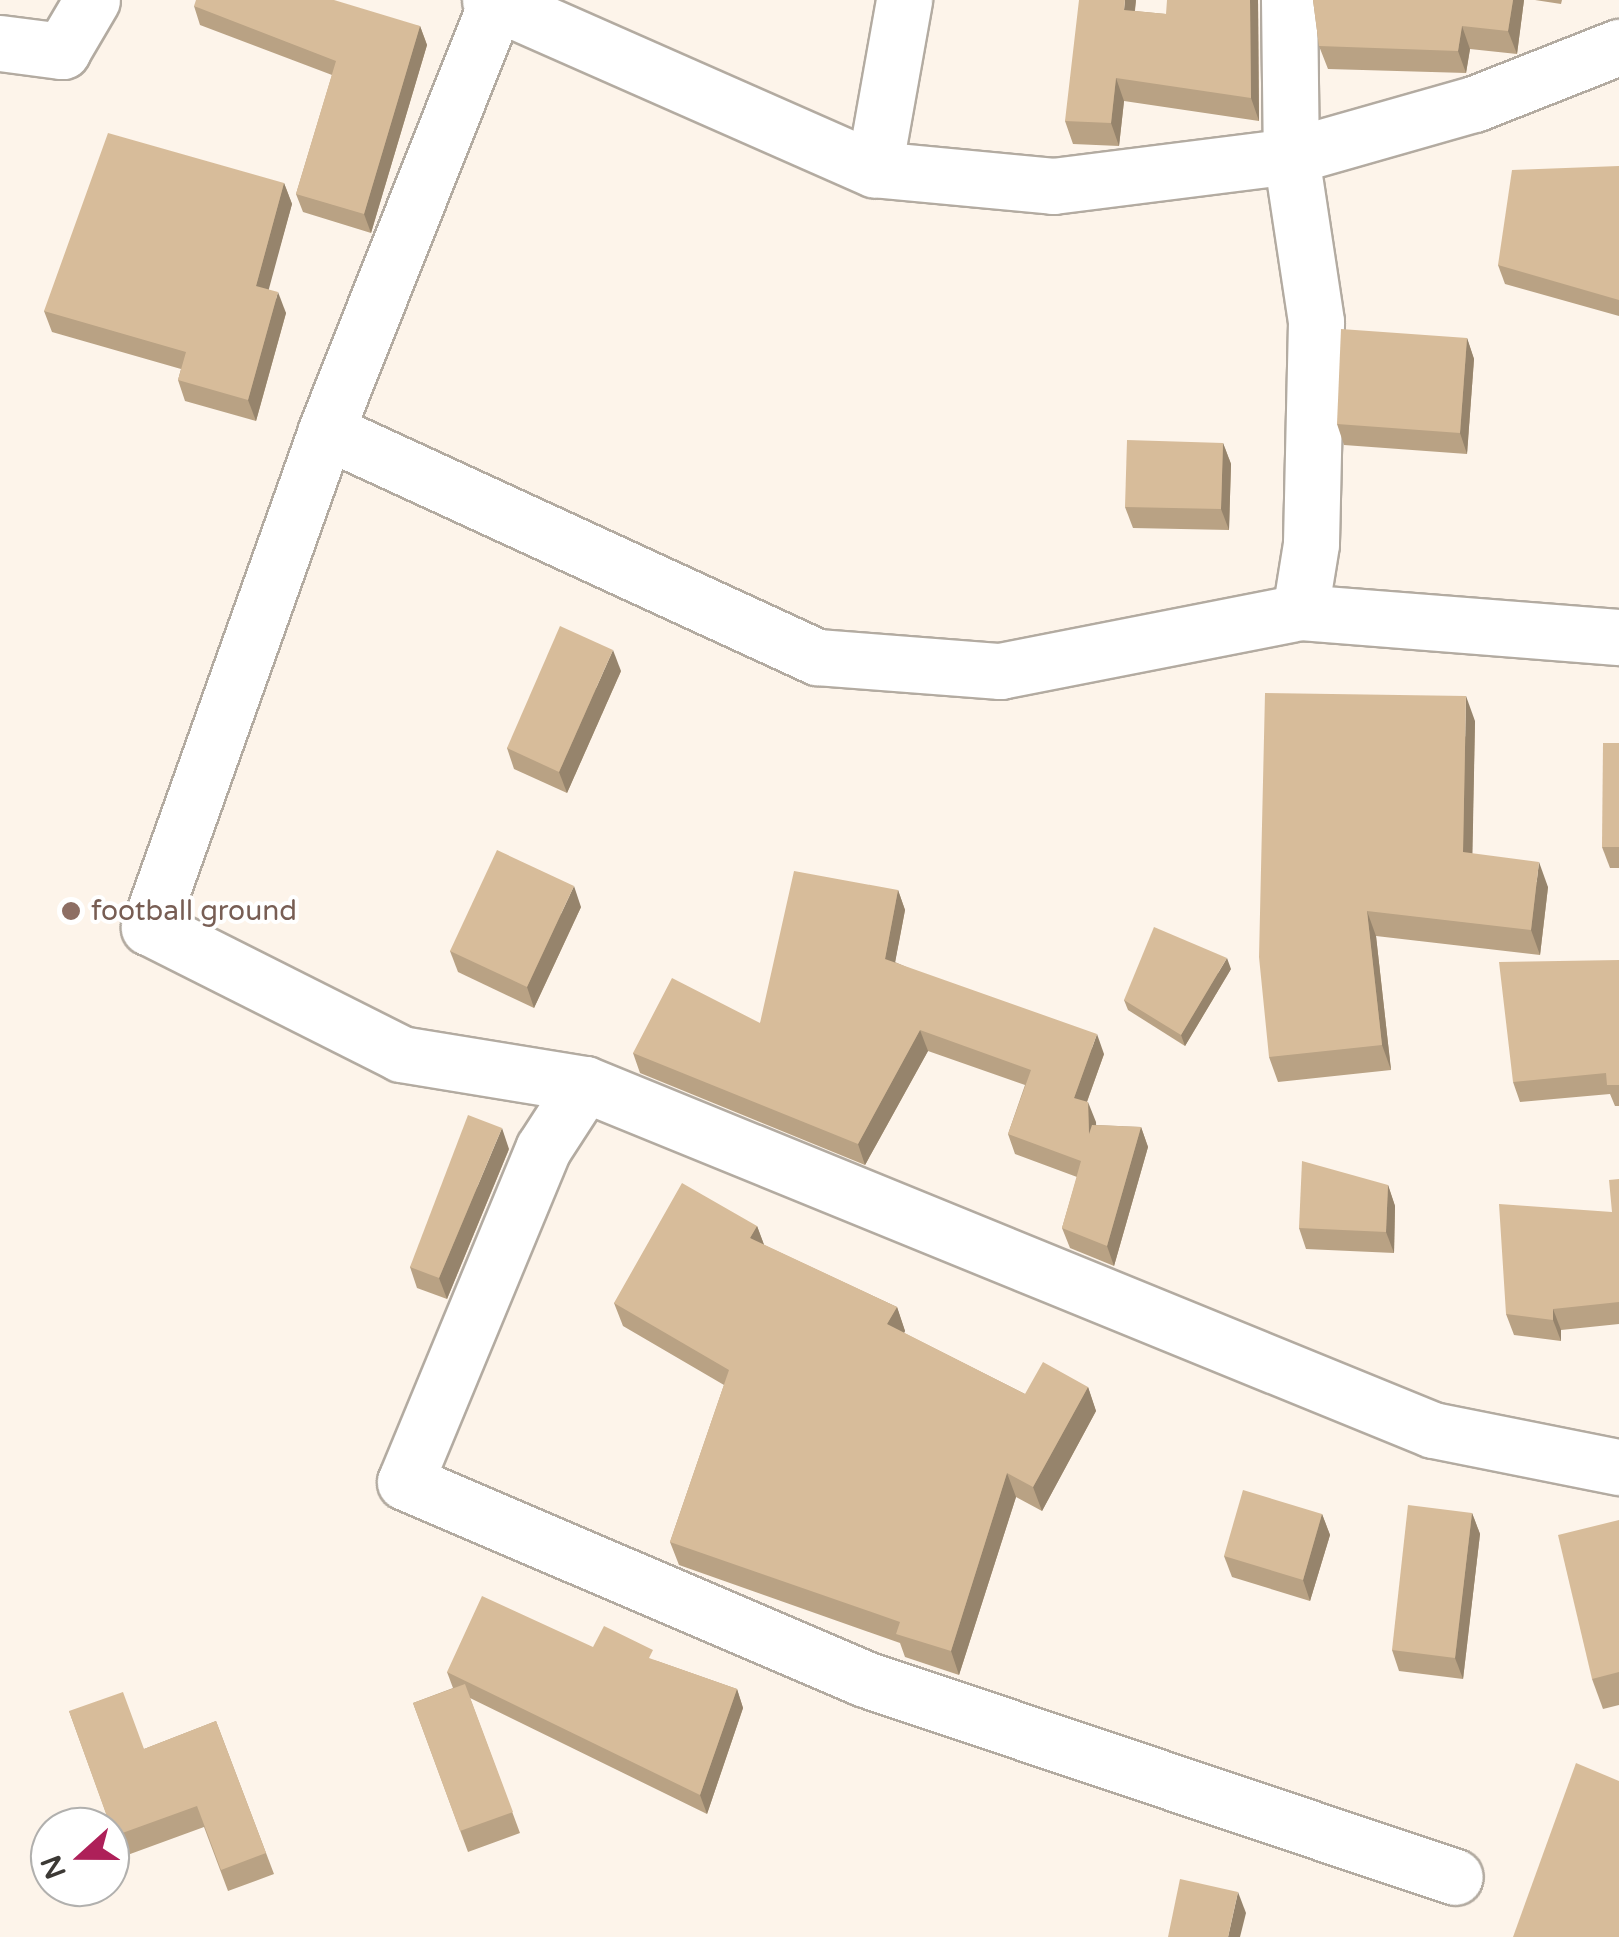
<!DOCTYPE html>
<style>
body{margin:0}
#map{position:relative;width:1619px;height:1937px;overflow:hidden;background:#fdf4ea;font-family:"Varela Round",sans-serif}
div>[style]{position:absolute}
[style*='--x']{left:calc(var(--x)*1px);top:calc(var(--y)*1px);width:calc(var(--w)*1px);rotate:calc(var(--a)*1deg)}
.roads{filter:drop-shadow(2px 0 #b3aba1) drop-shadow(-2px 0 #b3aba1) drop-shadow(0 2px #b3aba1) drop-shadow(0 -2px #b3aba1)}
.street>*{height:55px;margin:-27.5px;padding:0 27.5px;transform-origin:27.5px;border-radius:27.5px;background:#fff}
.wall>*{inset:0;background:#b9a284}
.shaded-wall>*{inset:0;background:#96846c}
.building>*{inset:0;background:#d7bc9a}
.dots>*{width:28px;height:28px;translate:-50% -50%;box-sizing:border-box;border:5px solid #fff;border-radius:50%}
span{translate:-50% -50%;white-space:nowrap;text-align:center;line-height:1.15;-webkit-text-stroke:8px #fff;paint-order:stroke}
.education-label{font-size:28px;color:#785e54}
.left{translate:0 -50%;text-align:left}
.north{position:absolute;left:30px;top:1807px;width:100px;height:100px;box-sizing:border-box;background:#fff;border:2px solid #b1b0ae;border-radius:50%;rotate:249deg;font-size:28px;font-weight:700;line-height:40px;text-align:center;color:#3c3935}
.north::after{content:'';display:block;margin:auto;width:35px;height:45px;background:#ae2059;clip-path:polygon(50% 0,100% 100%,50% 72%,0 100%)}
</style>
<div id="map">
<div class="roads">
<div class="street">
<i style="--x:490;--y:0;--w:420;--a:23.8"></i>
<i style="--x:874;--y:169;--w:180;--a:5.4"></i>
<i style="--x:1053;--y:186;--w:240;--a:-7.2"></i>
<i style="--x:1291;--y:156;--w:190;--a:-15.9"></i>
<i style="--x:1474;--y:104;--w:156;--a:-21.5"></i>
<i style="--x:1289;--y:0;--w:156;--a:89.3"></i>
<i style="--x:1291;--y:156;--w:168;--a:81.4"></i>
<i style="--x:1316;--y:322;--w:222;--a:91.3"></i>
<i style="--x:1311;--y:544;--w:69;--a:99.2"></i>
<i style="--x:1300;--y:612;--w:320;--a:4.5"></i>
<i style="--x:496;--y:3;--w:461;--a:111.7"></i>
<i style="--x:326;--y:431;--w:527;--a:109.64"></i>
<i style="--x:149;--y:927;--w:282;--a:26.7"></i>
<i style="--x:401;--y:1054;--w:186;--a:9.3"></i>
<i style="--x:585;--y:1084;--w:916;--a:22.2"></i>
<i style="--x:1433;--y:1430;--w:190;--a:11.3"></i>
<i style="--x:0;--y:43;--w:63;--a:7.4"></i>
<i style="--x:62;--y:51;--w:59;--a:-59.5"></i>
<i style="--x:874;--y:169;--w:172;--a:-79.9"></i>
<i style="--x:326;--y:431;--w:541;--a:24.72"></i>
<i style="--x:817;--y:657;--w:184;--a:4.4"></i>
<i style="--x:1000;--y:671;--w:306;--a:-11.1"></i>
<i style="--x:585;--y:1084;--w:77;--a:122.9"></i>
<i style="--x:543;--y:1149;--w:360;--a:112.5"></i>
<i style="--x:405;--y:1482;--w:500;--a:23.18"></i>
<i style="--x:865;--y:1679;--w:622;--a:18.55"></i>
</div>
</div>
<div class="wall">
<i style="clip-path:polygon(1136px 0,1135px 11px,1166px 14px,1258px 0,1259px 121px,1124px 101px,1119px 146px,1073px 144px,1065px 121px)"></i>
<i style="clip-path:polygon(1313px 0,1524px 0,1517px 54px,1470px 49px,1466px 73px,1328px 69px,1319px 46px)"></i>
<i style="clip-path:polygon(1535px 0,1562px 0,1561px 4px)"></i>
<i style="clip-path:polygon(194px 6px,420px 26px,427px 45px,371px 233px,303px 212px,296px 194px,332px 75px,200px 25px)"></i>
<i style="clip-path:polygon(1619px 166px,1619px 316px,1505px 284px,1498px 265px)"></i>
<i style="clip-path:polygon(284px 183px,292px 204px,268px 289px,286px 313px,256px 421px,185px 401px,178px 380px,181px 369px,52px 332px,44px 311px)"></i>
<i style="clip-path:polygon(1467px 338px,1474px 359px,1467px 454px,1344px 445px,1337px 424px)"></i>
<i style="clip-path:polygon(1223px 443px,1231px 464px,1229px 530px,1133px 528px,1125px 507px)"></i>
<i style="clip-path:polygon(621px 671px,567px 793px,514px 769px,507px 748px)"></i>
<i style="clip-path:polygon(1475px 721px,1472px 854px,1548px 887px,1540px 955px,1376px 936px,1391px 1070px,1278px 1082px,1269px 1057px)"></i>
<i style="clip-path:polygon(1619px 743px,1619px 868px,1610px 868px,1602px 847px)"></i>
<i style="clip-path:polygon(898px 890px,905px 910px,895px 962px,1104px 1054px,1087px 1102px,1096px 1125px,1141px 1127px,1148px 1147px,1114px 1266px,1070px 1248px,1062px 1228px,1077px 1177px,1015px 1154px,1008px 1134px,1025px 1085px,928px 1051px,865px 1165px,640px 1073px,633px 1053px,760px 1023px)"></i>
<i style="clip-path:polygon(581px 907px,534px 1008px,458px 972px,450px 951px)"></i>
<i style="clip-path:polygon(1619px 960px,1619px 1106px,1615px 1106px,1610px 1094px,1520px 1102px,1513px 1082px)"></i>
<i style="clip-path:polygon(1231px 969px,1185px 1046px,1128px 1010px,1124px 1000px)"></i>
<i style="clip-path:polygon(509px 1149px,447px 1299px,417px 1288px,410px 1267px)"></i>
<i style="clip-path:polygon(1619px 1179px,1619px 1324px,1561px 1330px,1561px 1341px,1514px 1335px,1506px 1314px,1612px 1212px)"></i>
<i style="clip-path:polygon(1388px 1185px,1395px 1206px,1394px 1253px,1306px 1249px,1299px 1228px)"></i>
<i style="clip-path:polygon(757px 1226px,764px 1245px,897px 1307px,905px 1331px,904px 1333px,1025px 1394px,1088px 1387px,1096px 1411px,1042px 1511px,1016px 1497px,959px 1675px,905px 1657px,900px 1643px,679px 1565px,670px 1542px,724px 1385px,623px 1326px,614px 1303px)"></i>
<i style="clip-path:polygon(1472px 1513px,1480px 1534px,1463px 1679px,1399px 1671px,1392px 1650px)"></i>
<i style="clip-path:polygon(1322px 1514px,1330px 1535px,1310px 1601px,1232px 1577px,1224px 1556px)"></i>
<i style="clip-path:polygon(1619px 1520px,1619px 1705px,1603px 1709px,1592px 1679px)"></i>
<i style="clip-path:polygon(593px 1647px,657px 1661px,737px 1689px,743px 1708px,707px 1814px,470px 1698px,520px 1833px,468px 1852px,413px 1703px,453px 1688px,447px 1672px)"></i>
<i style="clip-path:polygon(69px 1711px,144px 1749px,216px 1721px,274px 1874px,228px 1891px,204px 1827px,122px 1857px)"></i>
</div>
<div class="shaded-wall">
<i style="clip-path:polygon(1125px 0,1136px 0,1132px 32px,1124px 10px)"></i>
<i style="clip-path:polygon(1250px 0,1258px 0,1259px 121px,1251px 98px)"></i>
<i style="clip-path:polygon(1513px 0,1524px 0,1517px 54px,1508px 31px)"></i>
<i style="clip-path:polygon(420px 26px,427px 45px,371px 233px,364px 214px)"></i>
<i style="clip-path:polygon(1462px 26px,1470px 49px,1466px 73px,1458px 51px)"></i>
<i style="clip-path:polygon(1116px 78px,1124px 101px,1119px 146px,1111px 123px)"></i>
<i style="clip-path:polygon(284px 183px,292px 204px,264px 307px,256px 286px)"></i>
<i style="clip-path:polygon(278px 292px,286px 313px,256px 421px,248px 400px)"></i>
<i style="clip-path:polygon(1467px 338px,1474px 359px,1467px 454px,1460px 433px)"></i>
<i style="clip-path:polygon(1223px 443px,1231px 464px,1229px 530px,1221px 509px)"></i>
<i style="clip-path:polygon(613px 650px,621px 671px,567px 793px,559px 772px)"></i>
<i style="clip-path:polygon(1466px 696px,1475px 721px,1472px 877px,1463px 852px)"></i>
<i style="clip-path:polygon(1539px 862px,1548px 887px,1540px 955px,1531px 930px)"></i>
<i style="clip-path:polygon(574px 886px,581px 907px,534px 1008px,527px 987px)"></i>
<i style="clip-path:polygon(898px 890px,905px 910px,892px 979px,885px 959px)"></i>
<i style="clip-path:polygon(1367px 911px,1376px 936px,1391px 1070px,1382px 1045px)"></i>
<i style="clip-path:polygon(1227px 958px,1231px 969px,1185px 1046px,1181px 1035px)"></i>
<i style="clip-path:polygon(920px 1030px,928px 1051px,865px 1165px,858px 1144px)"></i>
<i style="clip-path:polygon(1097px 1034px,1104px 1054px,1081px 1118px,1074px 1098px)"></i>
<i style="clip-path:polygon(1088px 1102px,1096px 1122px,1097px 1154px,1089px 1134px)"></i>
<i style="clip-path:polygon(1141px 1127px,1148px 1147px,1114px 1266px,1107px 1246px)"></i>
<i style="clip-path:polygon(502px 1128px,509px 1149px,447px 1299px,439px 1278px)"></i>
<i style="clip-path:polygon(1388px 1185px,1395px 1206px,1394px 1253px,1386px 1232px)"></i>
<i style="clip-path:polygon(757px 1226px,766px 1250px,750px 1238px)"></i>
<i style="clip-path:polygon(897px 1307px,905px 1331px,896px 1348px,887px 1324px)"></i>
<i style="clip-path:polygon(1553px 1309px,1561px 1330px,1561px 1341px,1553px 1320px)"></i>
<i style="clip-path:polygon(1088px 1387px,1096px 1411px,1042px 1511px,1033px 1487px)"></i>
<i style="clip-path:polygon(1007px 1473px,1016px 1497px,959px 1675px,951px 1651px)"></i>
<i style="clip-path:polygon(1472px 1513px,1480px 1534px,1463px 1679px,1455px 1658px)"></i>
<i style="clip-path:polygon(1322px 1514px,1330px 1535px,1310px 1601px,1303px 1580px)"></i>
<i style="clip-path:polygon(737px 1689px,743px 1708px,707px 1814px,700px 1795px)"></i>
<i style="clip-path:polygon(1238px 1892px,1246px 1913px,1240px 1937px,1228px 1937px)"></i>
</div>
<div class="building">
<i style="clip-path:polygon(196px 0,334px 0,420px 26px,364px 214px,296px 194px,336px 61px,194px 6px)"></i>
<i style="clip-path:polygon(1079px 0,1125px 0,1124px 10px,1166px 14px,1167px 0,1250px 0,1251px 98px,1116px 78px,1111px 123px,1065px 121px)"></i>
<i style="clip-path:polygon(1313px 0,1513px 0,1508px 31px,1462px 26px,1458px 51px,1319px 46px)"></i>
<i style="clip-path:polygon(108px 133px,284px 183px,256px 286px,278px 292px,248px 400px,178px 380px,186px 352px,44px 311px)"></i>
<i style="clip-path:polygon(1619px 166px,1619px 300px,1498px 265px,1512px 170px)"></i>
<i style="clip-path:polygon(1341px 329px,1467px 338px,1460px 433px,1337px 424px)"></i>
<i style="clip-path:polygon(1127px 440px,1223px 443px,1221px 509px,1125px 507px)"></i>
<i style="clip-path:polygon(560px 626px,613px 650px,559px 772px,507px 748px)"></i>
<i style="clip-path:polygon(1265px 693px,1466px 696px,1463px 852px,1539px 862px,1531px 930px,1367px 911px,1382px 1045px,1269px 1057px,1259px 957px)"></i>
<i style="clip-path:polygon(1603px 743px,1619px 743px,1619px 847px,1602px 847px)"></i>
<i style="clip-path:polygon(497px 850px,574px 886px,527px 987px,450px 951px)"></i>
<i style="clip-path:polygon(794px 871px,898px 890px,885px 959px,1097px 1034px,1074px 1098px,1088px 1102px,1089px 1134px,1092px 1125px,1141px 1127px,1107px 1246px,1062px 1228px,1081px 1161px,1008px 1134px,1031px 1070px,920px 1030px,858px 1144px,633px 1053px,672px 978px,760px 1023px)"></i>
<i style="clip-path:polygon(1154px 927px,1227px 958px,1181px 1035px,1124px 1000px)"></i>
<i style="clip-path:polygon(1619px 960px,1619px 1085px,1607px 1085px,1606px 1073px,1513px 1082px,1499px 962px)"></i>
<i style="clip-path:polygon(468px 1115px,502px 1128px,439px 1278px,410px 1267px)"></i>
<i style="clip-path:polygon(1302px 1161px,1388px 1185px,1386px 1232px,1299px 1228px)"></i>
<i style="clip-path:polygon(1619px 1179px,1619px 1302px,1553px 1309px,1553px 1320px,1506px 1314px,1499px 1204px,1612px 1212px,1609px 1180px)"></i>
<i style="clip-path:polygon(682px 1183px,757px 1226px,750px 1238px,897px 1307px,887px 1324px,1025px 1394px,1043px 1362px,1088px 1387px,1033px 1487px,1007px 1473px,951px 1651px,896px 1634px,900px 1622px,670px 1542px,729px 1370px,614px 1303px)"></i>
<i style="clip-path:polygon(1243px 1490px,1322px 1514px,1303px 1580px,1224px 1556px)"></i>
<i style="clip-path:polygon(1408px 1505px,1472px 1513px,1455px 1658px,1392px 1650px)"></i>
<i style="clip-path:polygon(1619px 1520px,1619px 1672px,1592px 1679px,1558px 1535px)"></i>
<i style="clip-path:polygon(482px 1596px,593px 1647px,604px 1626px,653px 1650px,649px 1658px,737px 1689px,700px 1795px,447px 1672px)"></i>
<i style="clip-path:polygon(465px 1684px,513px 1812px,460px 1831px,413px 1703px)"></i>
<i style="clip-path:polygon(123px 1692px,144px 1749px,216px 1721px,266px 1853px,221px 1870px,197px 1806px,114px 1836px,69px 1711px)"></i>
<i style="clip-path:polygon(1576px 1763px,1619px 1781px,1619px 1937px,1513px 1937px)"></i>
<i style="clip-path:polygon(1180px 1879px,1238px 1892px,1228px 1937px,1168px 1937px)"></i>
</div>
<div class="dots">
<i style="left:71px;top:911px;background:#8d6e63"></i>
</div>
<div class="education-label">
<span class="left" style="left:91px;top:911px">football ground</span>
</div>
<div class="north">N</div>
</div>
